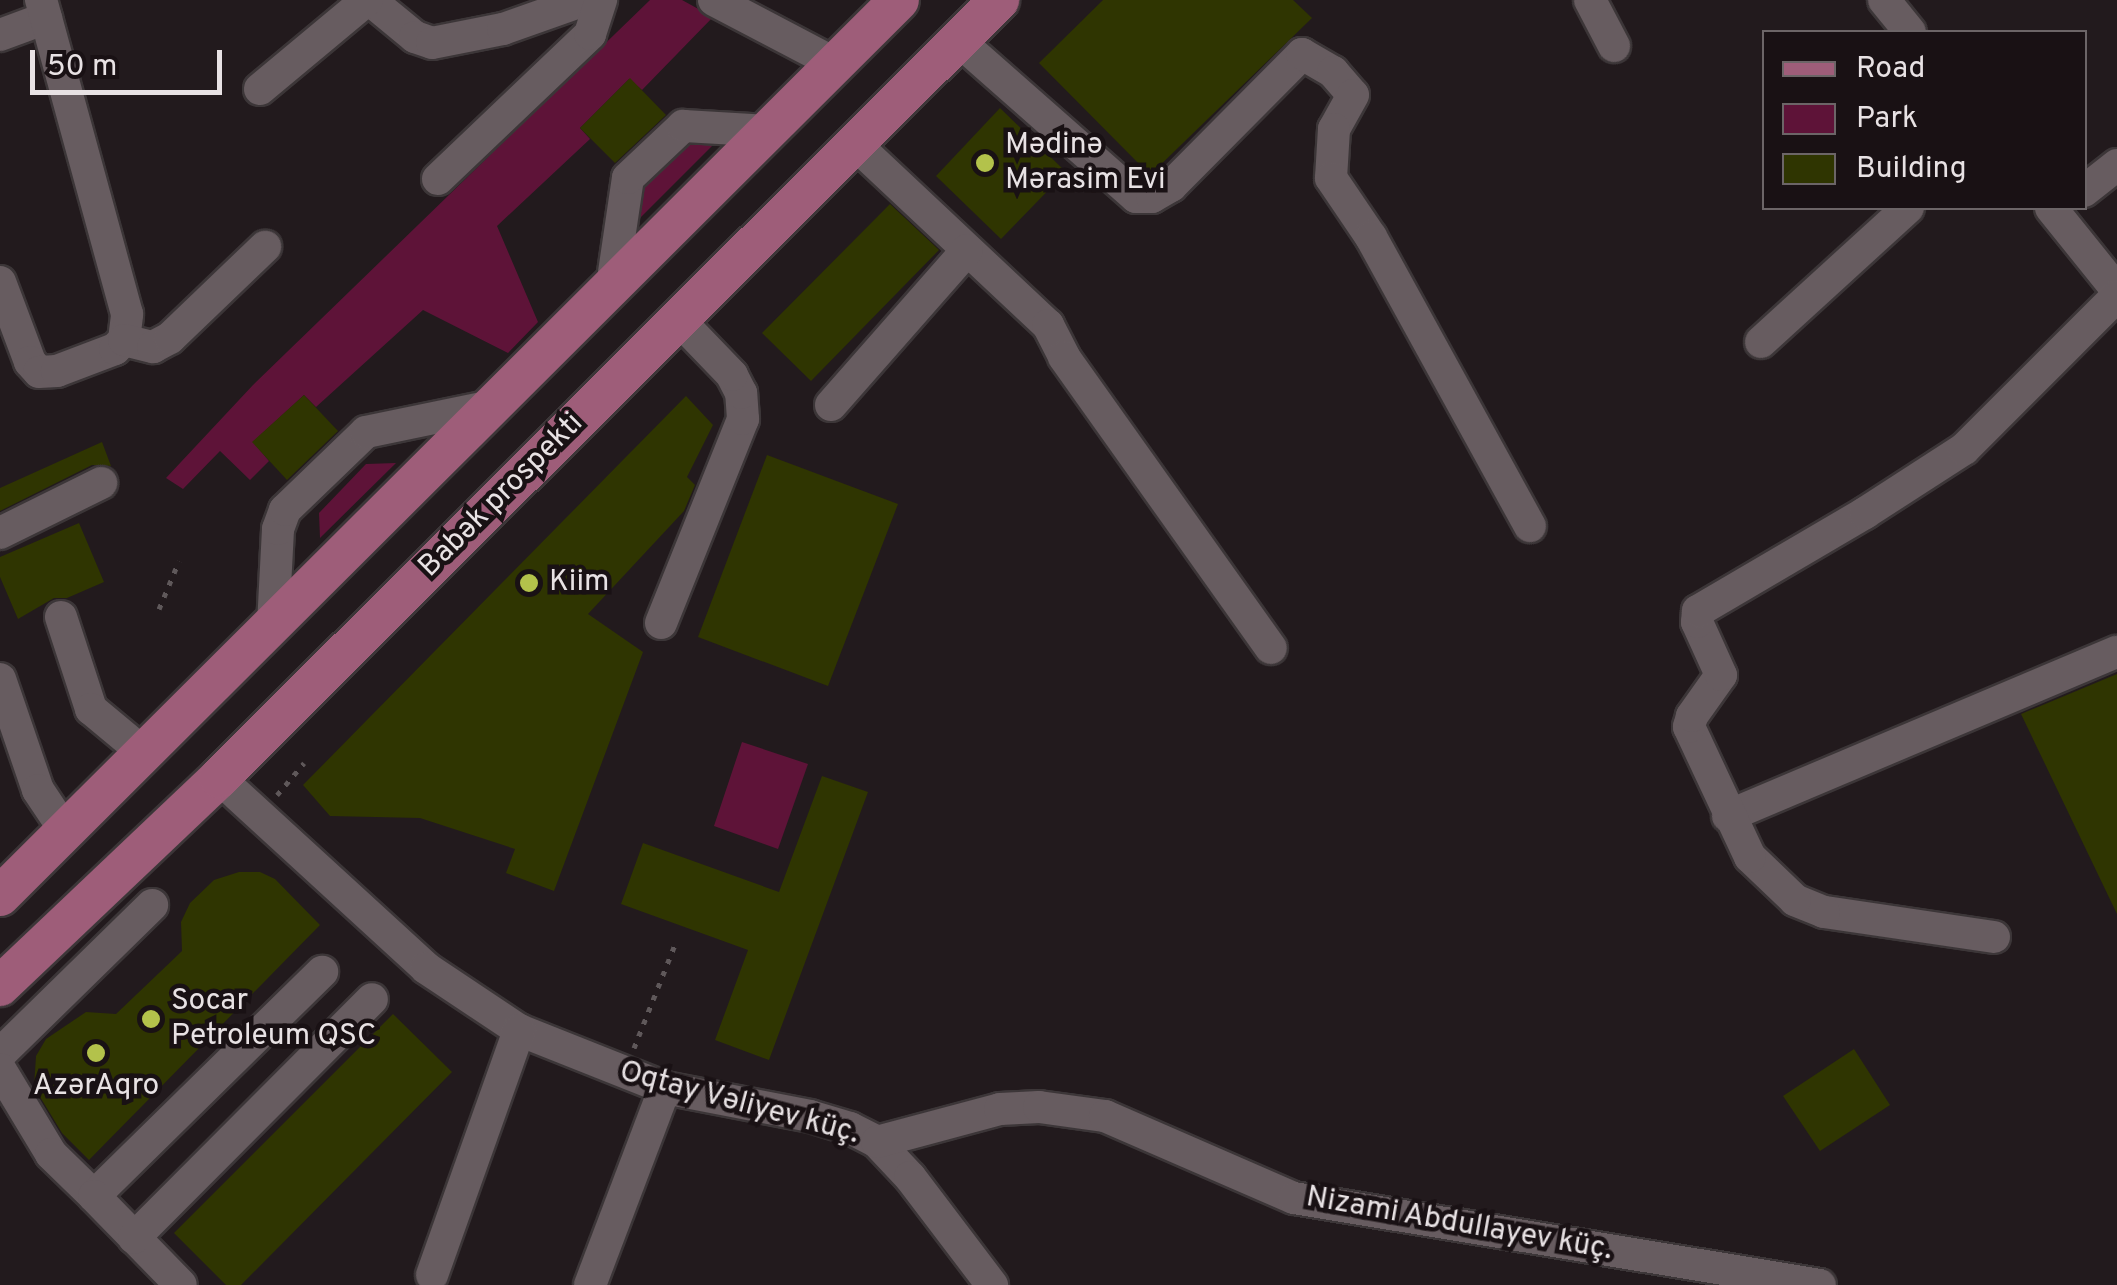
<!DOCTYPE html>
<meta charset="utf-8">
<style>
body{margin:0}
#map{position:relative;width:2117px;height:1285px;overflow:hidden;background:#221a1d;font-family:Overpass,sans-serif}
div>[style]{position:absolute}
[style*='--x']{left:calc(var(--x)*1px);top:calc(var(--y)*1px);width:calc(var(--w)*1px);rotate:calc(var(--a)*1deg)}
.green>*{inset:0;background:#5e1338}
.building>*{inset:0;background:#2f3501}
.path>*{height:5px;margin-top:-2.5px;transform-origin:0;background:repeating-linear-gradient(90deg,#5f585a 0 5px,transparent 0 13px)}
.roads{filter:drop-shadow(2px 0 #3c3638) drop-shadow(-2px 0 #3c3638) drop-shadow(0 2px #3c3638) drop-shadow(0 -2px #3c3638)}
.minor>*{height:32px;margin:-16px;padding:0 16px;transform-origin:16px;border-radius:16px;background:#675c60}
.major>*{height:40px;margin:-20px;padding:0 20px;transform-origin:20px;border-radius:20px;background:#9e5d79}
.dots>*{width:28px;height:28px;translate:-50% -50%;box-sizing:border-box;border:5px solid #191114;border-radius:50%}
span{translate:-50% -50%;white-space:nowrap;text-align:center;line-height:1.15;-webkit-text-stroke:9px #191114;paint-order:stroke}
.poi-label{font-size:30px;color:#e8e2e4}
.left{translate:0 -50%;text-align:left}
.street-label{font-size:30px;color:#e8e2e4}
.legend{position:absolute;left:1762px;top:30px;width:325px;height:180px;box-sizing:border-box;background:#191114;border:2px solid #6c6567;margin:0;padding:12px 18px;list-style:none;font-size:30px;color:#e8e2e4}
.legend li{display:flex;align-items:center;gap:20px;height:50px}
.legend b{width:50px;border:2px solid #6c6567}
.scale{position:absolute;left:30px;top:50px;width:192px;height:45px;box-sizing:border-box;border:5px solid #e8e2e4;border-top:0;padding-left:12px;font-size:30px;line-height:35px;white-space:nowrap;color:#e8e2e4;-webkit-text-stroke:8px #191114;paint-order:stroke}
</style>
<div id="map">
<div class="green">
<i style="clip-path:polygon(650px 0,682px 0,713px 17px,642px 90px,629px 79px,580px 128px,590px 139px,497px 226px,538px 322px,508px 353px,423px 310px,316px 407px,304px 395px,253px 442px,269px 461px,250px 480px,220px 451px,183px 489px,166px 478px,253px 385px)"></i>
<i style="clip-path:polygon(688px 145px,713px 145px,639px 219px,637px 192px)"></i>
<i style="clip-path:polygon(396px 463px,320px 538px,319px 513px,366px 464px)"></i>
<i style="clip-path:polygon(742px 742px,808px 764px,778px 849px,714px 826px)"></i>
</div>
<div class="building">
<i style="clip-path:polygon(1103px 0,1293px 0,1312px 18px,1150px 175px,1039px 63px)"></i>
<i style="clip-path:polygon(630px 78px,666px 115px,615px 163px,580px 128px)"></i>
<i style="clip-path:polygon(1000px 108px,1066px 172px,1001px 239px,936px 176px)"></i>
<i style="clip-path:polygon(890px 204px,939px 250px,811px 381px,762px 333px)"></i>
<i style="clip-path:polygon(304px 395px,338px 431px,287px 480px,252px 442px)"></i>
<i style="clip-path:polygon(686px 396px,713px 425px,687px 477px,695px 485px,684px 511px,588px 614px,643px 652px,554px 891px,506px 873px,515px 849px,420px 818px,330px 816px,303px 785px)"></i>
<i style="clip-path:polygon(102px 442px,111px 466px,92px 465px,0 511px,0 488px)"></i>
<i style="clip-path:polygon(767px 455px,898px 504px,828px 686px,698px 637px)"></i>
<i style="clip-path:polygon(79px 523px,104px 582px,67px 598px,54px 598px,18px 619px,0 577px,0 557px)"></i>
<i style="clip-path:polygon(2117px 674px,2117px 914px,2021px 714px)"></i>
<i style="clip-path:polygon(822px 776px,868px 792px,769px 1060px,715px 1040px,748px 950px,621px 904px,643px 843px,779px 892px)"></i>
<i style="clip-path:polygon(239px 872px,260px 872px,275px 879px,320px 925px,89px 1160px,62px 1133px,34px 1087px,36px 1056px,46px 1039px,86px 1012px,116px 1014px,182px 951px,181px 922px,190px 903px,214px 880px)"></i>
<i style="clip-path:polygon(393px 1014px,452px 1072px,241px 1285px,226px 1285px,174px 1233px)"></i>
<i style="clip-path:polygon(1854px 1049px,1890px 1105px,1820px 1151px,1783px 1096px)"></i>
</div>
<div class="path">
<i style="--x:159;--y:609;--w:52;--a:-67.4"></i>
<i style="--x:277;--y:795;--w:42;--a:-49.8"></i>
<i style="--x:634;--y:1048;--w:114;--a:-68.4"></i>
</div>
<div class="roads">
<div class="minor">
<i style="--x:370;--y:0;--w:58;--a:39.4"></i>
<i style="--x:415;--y:37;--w:18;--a:19"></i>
<i style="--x:432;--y:43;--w:72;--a:-11.2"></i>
<i style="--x:503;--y:29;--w:87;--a:-19.5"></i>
<i style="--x:714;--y:0;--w:138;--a:27.7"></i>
<i style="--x:1590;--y:0;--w:52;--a:62.4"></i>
<i style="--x:1884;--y:0;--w:41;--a:50.9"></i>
<i style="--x:0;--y:35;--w:49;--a:-20.3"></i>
<i style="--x:959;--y:41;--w:236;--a:41.4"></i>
<i style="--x:1136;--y:197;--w:16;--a:0"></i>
<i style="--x:1152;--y:197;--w:22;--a:-30"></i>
<i style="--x:1171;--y:186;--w:186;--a:-45.2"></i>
<i style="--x:1302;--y:54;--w:36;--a:30"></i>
<i style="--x:1333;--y:72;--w:30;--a:49"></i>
<i style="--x:1353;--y:95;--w:39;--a:119"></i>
<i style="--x:1334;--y:129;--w:49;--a:93.5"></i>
<i style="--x:1331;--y:178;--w:71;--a:55.9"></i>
<i style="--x:1371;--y:237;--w:330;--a:61.2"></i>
<i style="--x:260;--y:89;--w:139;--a:-39.8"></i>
<i style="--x:855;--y:144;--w:265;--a:43.2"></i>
<i style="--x:1048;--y:325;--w:36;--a:63"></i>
<i style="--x:1064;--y:357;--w:357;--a:54.6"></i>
<i style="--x:438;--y:179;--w:210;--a:-43.6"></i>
<i style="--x:590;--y:34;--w:36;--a:-72"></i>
<i style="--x:2084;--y:191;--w:42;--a:-38.2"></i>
<i style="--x:2051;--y:208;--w:105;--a:51.2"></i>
<i style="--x:0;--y:282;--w:85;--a:69.4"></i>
<i style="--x:30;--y:362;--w:13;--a:48"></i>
<i style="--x:39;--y:372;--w:18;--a:-3"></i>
<i style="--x:57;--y:371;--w:62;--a:-20.8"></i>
<i style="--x:115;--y:349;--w:13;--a:-45"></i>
<i style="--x:124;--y:340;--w:26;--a:-83"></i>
<i style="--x:127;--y:314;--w:326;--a:-105.3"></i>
<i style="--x:612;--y:286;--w:109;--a:-81.6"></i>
<i style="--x:628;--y:178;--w:76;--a:-43.4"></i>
<i style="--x:683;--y:126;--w:86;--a:3.3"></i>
<i style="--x:124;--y:340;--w:30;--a:14"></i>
<i style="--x:153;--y:347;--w:19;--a:-28"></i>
<i style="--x:170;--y:338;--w:132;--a:-43.8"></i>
<i style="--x:1761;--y:342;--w:199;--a:-42.4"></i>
<i style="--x:831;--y:405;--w:206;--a:-48.7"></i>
<i style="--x:0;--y:533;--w:113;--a:-26.3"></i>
<i style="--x:61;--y:617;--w:97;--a:71.9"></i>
<i style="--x:91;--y:709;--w:70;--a:39.8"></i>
<i style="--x:661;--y:623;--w:220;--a:-68.1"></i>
<i style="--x:743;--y:419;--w:26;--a:-94"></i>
<i style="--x:741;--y:393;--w:20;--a:-117"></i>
<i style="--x:732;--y:375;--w:76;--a:-133.9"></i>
<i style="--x:273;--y:625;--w:96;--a:-87"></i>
<i style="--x:278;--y:529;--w:20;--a:-70"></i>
<i style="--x:285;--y:510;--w:112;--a:-43.9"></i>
<i style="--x:366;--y:432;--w:129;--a:-11.7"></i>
<i style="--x:0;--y:679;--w:117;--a:71.1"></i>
<i style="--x:38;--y:790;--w:50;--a:56.3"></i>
<i style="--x:219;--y:778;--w:281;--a:42.5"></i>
<i style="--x:426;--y:968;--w:112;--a:33.7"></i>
<i style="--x:519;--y:1030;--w:157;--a:21.7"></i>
<i style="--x:665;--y:1088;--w:148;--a:10.9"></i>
<i style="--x:810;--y:1116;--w:42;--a:16.7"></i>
<i style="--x:850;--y:1128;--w:30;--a:27"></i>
<i style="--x:877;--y:1142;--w:48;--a:46.7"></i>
<i style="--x:910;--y:1177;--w:136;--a:52.8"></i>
<i style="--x:1728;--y:816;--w:422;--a:-22.9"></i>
<i style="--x:1994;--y:937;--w:172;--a:-171.6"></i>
<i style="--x:1824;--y:912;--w:31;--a:-158"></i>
<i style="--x:1795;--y:900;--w:62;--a:-136.3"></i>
<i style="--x:1750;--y:857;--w:144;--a:-115.1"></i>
<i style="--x:1689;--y:727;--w:11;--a:-75"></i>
<i style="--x:1692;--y:716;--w:50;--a:-54.7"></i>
<i style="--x:1721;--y:675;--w:58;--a:-114.4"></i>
<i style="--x:1697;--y:622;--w:11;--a:-85"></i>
<i style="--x:1698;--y:611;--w:194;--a:-30.4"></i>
<i style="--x:1865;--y:513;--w:118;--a:-32.9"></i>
<i style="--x:1964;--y:449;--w:216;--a:-45"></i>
<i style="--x:0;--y:1054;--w:213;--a:-44.4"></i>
<i style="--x:0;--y:1069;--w:99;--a:59"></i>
<i style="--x:51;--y:1154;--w:60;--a:44.3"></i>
<i style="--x:94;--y:1196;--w:320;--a:-44.5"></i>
<i style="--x:877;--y:1142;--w:127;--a:-15"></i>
<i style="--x:1000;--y:1109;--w:39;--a:-3"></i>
<i style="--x:1039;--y:1107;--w:67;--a:7.8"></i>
<i style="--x:1105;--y:1116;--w:206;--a:23.5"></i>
<i style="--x:1294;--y:1198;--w:533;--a:9.39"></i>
<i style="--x:94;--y:1196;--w:124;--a:45.7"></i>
<i style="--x:134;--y:1238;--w:337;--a:-45.1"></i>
<i style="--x:432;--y:1275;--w:260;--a:-70.4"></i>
<i style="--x:590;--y:1285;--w:211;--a:-69.2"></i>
</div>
<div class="major">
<i style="--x:0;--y:896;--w:1269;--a:-44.9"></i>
<i style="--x:0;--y:986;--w:302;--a:-43.5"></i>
<i style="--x:219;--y:778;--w:1102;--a:-44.93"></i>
</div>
</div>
<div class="dots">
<i style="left:985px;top:163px;background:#b3c24b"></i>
<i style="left:529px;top:583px;background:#b3c24b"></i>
<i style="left:151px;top:1019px;background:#b3c24b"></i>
<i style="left:96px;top:1053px;background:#b3c24b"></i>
</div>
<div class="poi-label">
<span class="left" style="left:1005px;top:163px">Mədinə<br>Mərasim Evi</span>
<span class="left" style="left:549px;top:583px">Kiim</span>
<span class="left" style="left:171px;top:1019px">Socar<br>Petroleum QSC</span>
<span style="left:96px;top:1087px">AzərAqro</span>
</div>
<div class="street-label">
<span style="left:502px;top:496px;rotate:-45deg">Babək prospekti</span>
<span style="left:739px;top:1104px;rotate:15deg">Oqtay Vəliyev küç.</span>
<span style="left:1459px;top:1225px;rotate:10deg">Nizami Abdullayev küç.</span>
</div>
<ul class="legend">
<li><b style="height:12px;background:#9e5d79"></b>Road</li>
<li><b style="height:28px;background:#5e1338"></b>Park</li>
<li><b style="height:28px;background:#2f3501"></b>Building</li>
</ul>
<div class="scale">50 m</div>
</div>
